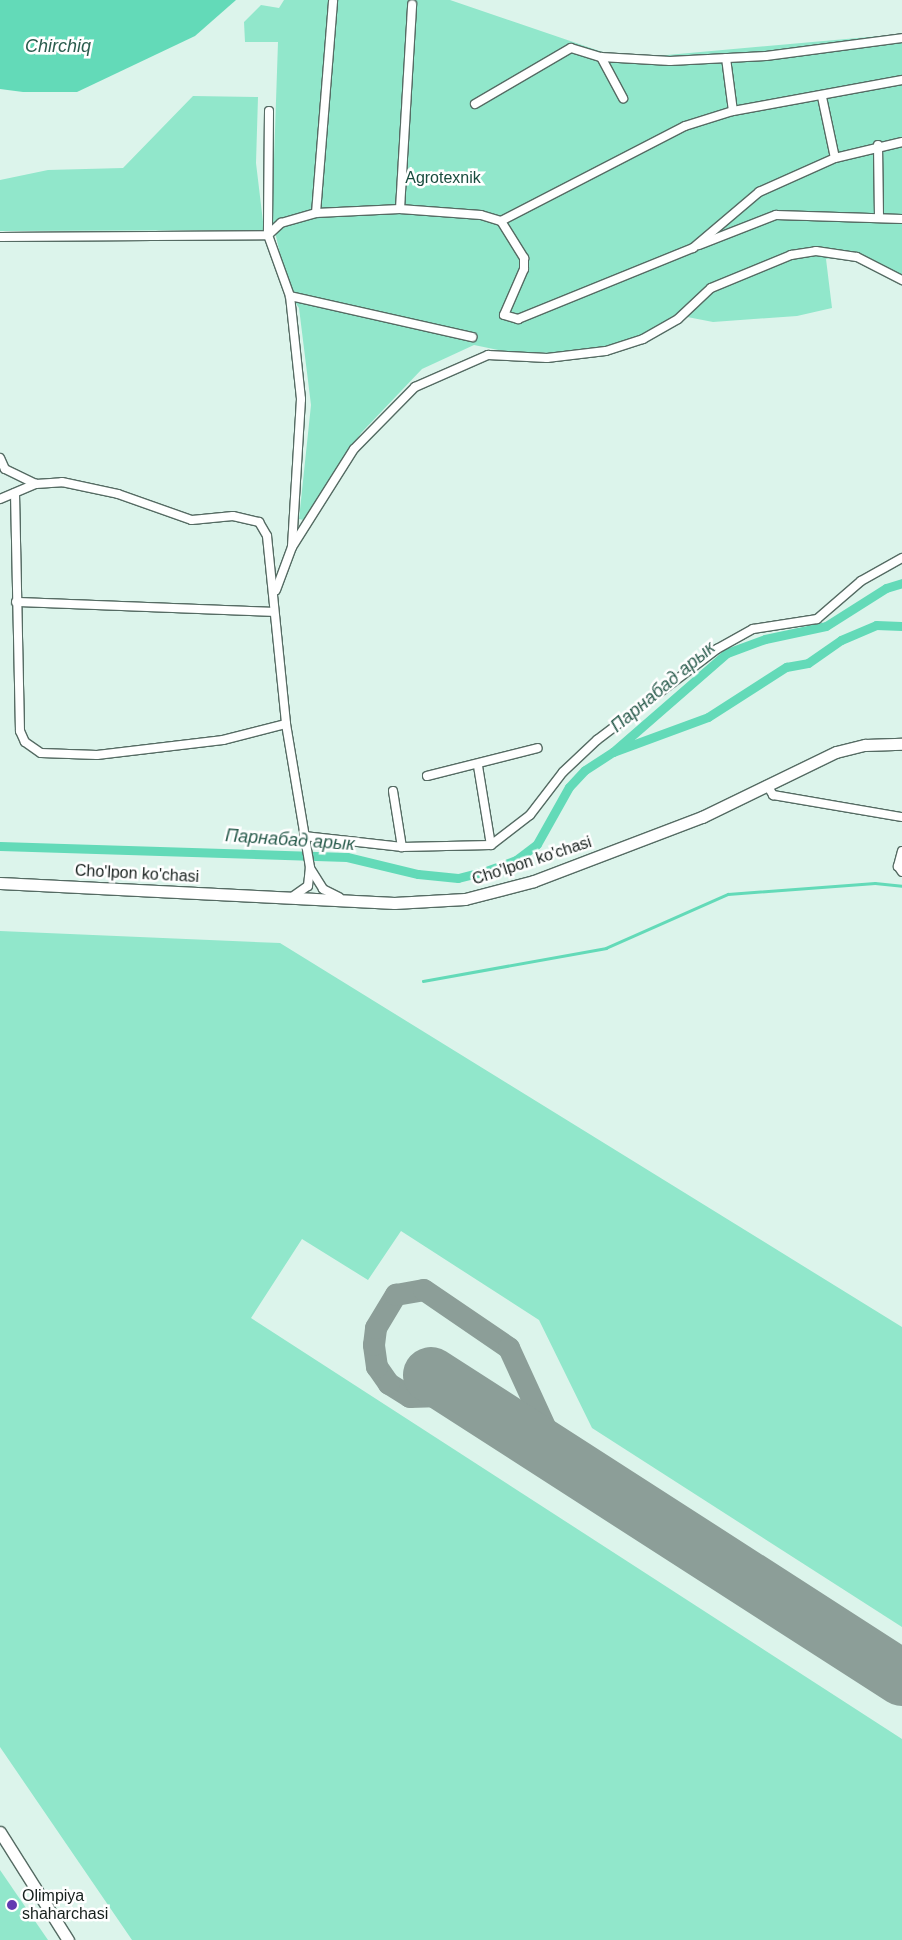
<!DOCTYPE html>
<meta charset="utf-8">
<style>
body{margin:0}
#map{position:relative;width:902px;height:1940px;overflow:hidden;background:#dcf4eb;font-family:Helvetica,sans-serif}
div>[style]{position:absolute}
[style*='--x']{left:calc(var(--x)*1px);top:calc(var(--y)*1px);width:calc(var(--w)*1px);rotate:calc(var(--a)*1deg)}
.green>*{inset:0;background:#91e7cb}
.water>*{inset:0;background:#63dab8}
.stream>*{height:2.5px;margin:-1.25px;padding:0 1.25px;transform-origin:1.25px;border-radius:1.25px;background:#63dab8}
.canal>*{height:9px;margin:-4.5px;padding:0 4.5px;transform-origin:4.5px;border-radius:4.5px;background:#63dab8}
.taxiway>*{height:22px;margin:-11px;padding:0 11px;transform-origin:11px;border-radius:11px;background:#8c9e98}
.runway>*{height:56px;margin:-28px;padding:0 28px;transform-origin:28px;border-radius:28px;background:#8c9e98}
.roads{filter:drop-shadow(1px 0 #556b63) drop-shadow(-1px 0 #556b63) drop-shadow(0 1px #556b63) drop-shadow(0 -1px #556b63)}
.street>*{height:8px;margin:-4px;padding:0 4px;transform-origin:4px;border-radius:4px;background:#fff}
.secondary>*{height:11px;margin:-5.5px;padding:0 5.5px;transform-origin:5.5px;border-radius:5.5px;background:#fff}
.dots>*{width:14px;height:14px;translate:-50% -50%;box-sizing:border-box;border:2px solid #fff;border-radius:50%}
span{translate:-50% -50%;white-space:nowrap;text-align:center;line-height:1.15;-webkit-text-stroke:5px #fff;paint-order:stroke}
.park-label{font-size:16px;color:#194c3e}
.street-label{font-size:16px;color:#161f1c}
.poi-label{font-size:16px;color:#161f1c}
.left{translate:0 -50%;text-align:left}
.water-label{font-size:18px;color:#2b5d4e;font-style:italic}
</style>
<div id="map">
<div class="green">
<i style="clip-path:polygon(284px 0,450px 0,623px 59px,902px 34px,902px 275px,859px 254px,826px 259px,832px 308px,797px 316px,713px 322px,677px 315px,650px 332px,607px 346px,557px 353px,508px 352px,474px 345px,422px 369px,361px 433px,308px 521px,299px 519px,311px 405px,299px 308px,289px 293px,272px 219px,278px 42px,245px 42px,244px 22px,261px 5px,279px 8px)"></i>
<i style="clip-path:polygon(193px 96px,258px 97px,256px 163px,264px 230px,0 231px,0 180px,48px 170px,123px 168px)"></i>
<i style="clip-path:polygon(0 931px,280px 943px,902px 1327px,902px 1627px,592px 1428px,539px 1320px,401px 1231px,368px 1280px,302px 1239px,251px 1318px,902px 1739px,902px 1940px,132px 1940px,0 1747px)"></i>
<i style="clip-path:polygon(0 1870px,48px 1940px,0 1940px)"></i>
</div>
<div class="water">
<i style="clip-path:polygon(0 0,236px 0,195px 36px,77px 92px,23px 92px,0 89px)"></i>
</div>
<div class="stream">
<i style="--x:423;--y:981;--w:186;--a:-10.2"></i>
<i style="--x:606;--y:948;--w:133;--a:-23.9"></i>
<i style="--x:728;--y:894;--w:147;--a:-4.3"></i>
<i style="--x:875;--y:883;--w:27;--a:6"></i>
</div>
<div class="canal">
<i style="--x:613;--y:752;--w:101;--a:-20.2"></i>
<i style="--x:708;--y:717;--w:93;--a:-32.7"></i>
<i style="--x:786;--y:667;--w:22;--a:-10"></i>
<i style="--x:808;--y:663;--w:40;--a:-34.9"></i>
<i style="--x:841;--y:640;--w:38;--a:-23"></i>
<i style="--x:876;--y:625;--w:26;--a:2"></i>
<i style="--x:0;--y:846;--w:347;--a:1.8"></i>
<i style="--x:347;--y:857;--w:73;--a:13.5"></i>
<i style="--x:418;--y:874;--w:40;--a:5.7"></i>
<i style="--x:458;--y:878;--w:29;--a:-14"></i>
<i style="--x:486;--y:871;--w:32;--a:-20"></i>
<i style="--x:516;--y:860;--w:26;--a:-37"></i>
<i style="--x:537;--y:844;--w:65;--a:-60.7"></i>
<i style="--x:569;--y:787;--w:23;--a:-47"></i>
<i style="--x:585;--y:770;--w:33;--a:-33"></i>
<i style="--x:613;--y:752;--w:151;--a:-41"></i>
<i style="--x:727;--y:653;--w:40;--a:-20.2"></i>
<i style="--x:765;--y:639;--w:62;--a:-12"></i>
<i style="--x:826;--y:626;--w:71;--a:-32.3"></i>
<i style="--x:886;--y:588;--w:17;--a:-17"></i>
</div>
<div class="taxiway">
<i style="--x:473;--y:1402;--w:32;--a:-169"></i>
<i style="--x:442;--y:1396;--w:32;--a:178"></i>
<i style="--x:410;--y:1397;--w:25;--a:-148"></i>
<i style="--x:389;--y:1384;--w:21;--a:-125"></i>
<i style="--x:377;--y:1367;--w:22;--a:-98"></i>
<i style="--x:374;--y:1345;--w:17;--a:-83"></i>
<i style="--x:376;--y:1328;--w:39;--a:-59"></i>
<i style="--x:396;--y:1295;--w:28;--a:-10"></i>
<i style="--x:424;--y:1290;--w:103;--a:34.3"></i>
<i style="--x:509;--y:1348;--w:103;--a:65.4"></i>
<i style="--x:552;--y:1442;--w:28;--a:52"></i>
</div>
<div class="runway">
<i style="--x:431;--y:1375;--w:560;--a:32.75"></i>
</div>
<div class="roads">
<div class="street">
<i style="--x:601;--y:57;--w:47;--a:61.8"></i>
<i style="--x:726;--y:58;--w:53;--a:82.5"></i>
<i style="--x:822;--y:97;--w:62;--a:78"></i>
<i style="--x:475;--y:104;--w:111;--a:-30.3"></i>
<i style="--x:571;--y:48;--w:31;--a:17"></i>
<i style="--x:601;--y:57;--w:69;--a:3.3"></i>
<i style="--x:670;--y:61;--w:96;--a:-3"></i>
<i style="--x:766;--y:56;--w:137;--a:-7.5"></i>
<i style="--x:269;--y:111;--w:124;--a:90.5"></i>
<i style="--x:268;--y:235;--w:65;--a:70.2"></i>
<i style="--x:290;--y:296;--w:104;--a:83.9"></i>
<i style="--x:301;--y:399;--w:148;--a:93.5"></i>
<i style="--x:292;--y:547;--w:46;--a:110.4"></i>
<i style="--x:878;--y:145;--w:70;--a:89.2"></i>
<i style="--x:400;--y:209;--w:205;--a:-86.6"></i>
<i style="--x:316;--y:213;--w:213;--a:-85.4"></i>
<i style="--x:501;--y:221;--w:207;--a:-27.3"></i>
<i style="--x:685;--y:126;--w:50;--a:-17.4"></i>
<i style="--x:733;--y:111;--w:172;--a:-10.4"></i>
<i style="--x:0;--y:237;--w:268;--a:-0.4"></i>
<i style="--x:268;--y:235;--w:18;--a:-43"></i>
<i style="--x:281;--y:223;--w:36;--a:-16"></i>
<i style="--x:316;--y:213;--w:84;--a:-2.7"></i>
<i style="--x:400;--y:209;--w:81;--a:4.2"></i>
<i style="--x:481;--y:215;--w:21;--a:17"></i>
<i style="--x:501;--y:221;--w:44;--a:58.1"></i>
<i style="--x:524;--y:258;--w:11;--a:90"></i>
<i style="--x:524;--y:269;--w:50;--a:113.5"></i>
<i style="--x:504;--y:315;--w:15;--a:16"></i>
<i style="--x:518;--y:319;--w:189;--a:-22.1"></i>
<i style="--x:693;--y:248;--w:87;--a:-40.3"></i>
<i style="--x:759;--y:192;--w:83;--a:-24.1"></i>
<i style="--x:835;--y:158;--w:69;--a:-13.4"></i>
<i style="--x:699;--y:245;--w:83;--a:-21.3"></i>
<i style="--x:776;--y:215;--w:126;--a:1.8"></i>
<i style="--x:290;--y:296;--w:187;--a:12.7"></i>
<i style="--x:0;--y:458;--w:12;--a:66"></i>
<i style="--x:5;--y:469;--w:34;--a:26"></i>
<i style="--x:15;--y:493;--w:238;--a:88.8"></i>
<i style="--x:20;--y:731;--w:12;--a:66"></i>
<i style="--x:25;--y:742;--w:19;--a:35"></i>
<i style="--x:41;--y:753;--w:56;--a:2"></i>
<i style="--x:97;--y:755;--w:127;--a:-6.8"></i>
<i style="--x:223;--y:740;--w:65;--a:-14.3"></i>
<i style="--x:0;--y:499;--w:39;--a:-23"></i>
<i style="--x:36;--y:484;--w:26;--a:-4"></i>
<i style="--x:62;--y:482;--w:57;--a:12.1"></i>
<i style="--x:118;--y:494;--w:78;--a:19.4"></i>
<i style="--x:192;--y:520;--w:41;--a:-5.6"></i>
<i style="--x:233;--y:516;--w:27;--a:13"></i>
<i style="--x:259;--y:522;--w:16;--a:60"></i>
<i style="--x:267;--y:536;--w:189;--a:84.2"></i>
<i style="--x:286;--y:724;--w:146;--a:80.5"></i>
<i style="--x:292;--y:547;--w:116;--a:-57.7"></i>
<i style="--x:354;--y:449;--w:87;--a:-45.5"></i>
<i style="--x:415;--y:387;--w:80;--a:-23.7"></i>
<i style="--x:488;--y:355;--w:59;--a:2.9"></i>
<i style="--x:547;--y:358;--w:59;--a:-6.8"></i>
<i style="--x:606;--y:351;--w:39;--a:-18"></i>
<i style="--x:643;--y:339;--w:40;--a:-29.7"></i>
<i style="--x:678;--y:319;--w:45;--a:-43.2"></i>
<i style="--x:711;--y:288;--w:87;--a:-22.4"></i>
<i style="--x:791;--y:255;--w:25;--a:-9"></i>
<i style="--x:816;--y:251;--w:41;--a:8.3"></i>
<i style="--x:857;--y:257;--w:51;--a:27.1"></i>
<i style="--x:16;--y:602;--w:256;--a:2.2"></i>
<i style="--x:478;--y:766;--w:80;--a:80.7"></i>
<i style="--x:427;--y:776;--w:114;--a:-14.2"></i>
<i style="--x:767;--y:785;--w:12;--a:59"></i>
<i style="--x:773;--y:795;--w:131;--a:9.7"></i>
<i style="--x:393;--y:791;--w:57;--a:80.9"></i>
<i style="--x:304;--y:836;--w:99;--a:6.4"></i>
<i style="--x:402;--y:847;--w:89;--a:-1.3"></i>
<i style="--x:491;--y:845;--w:49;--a:-37.6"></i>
<i style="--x:530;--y:815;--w:54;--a:-52.5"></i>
<i style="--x:563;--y:772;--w:47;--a:-43.3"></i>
<i style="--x:597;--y:740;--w:151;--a:-37.2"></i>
<i style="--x:717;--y:649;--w:41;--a:-29.1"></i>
<i style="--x:753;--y:629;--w:65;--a:-8.9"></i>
<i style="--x:817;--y:619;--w:58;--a:-40.8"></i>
<i style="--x:861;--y:581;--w:47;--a:-29.3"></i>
<i style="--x:902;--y:851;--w:16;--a:105"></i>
<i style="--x:898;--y:866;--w:7;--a:56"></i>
<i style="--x:292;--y:897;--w:19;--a:-35"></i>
<i style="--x:308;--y:886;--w:18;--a:-84"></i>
<i style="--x:310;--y:868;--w:25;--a:58"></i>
<i style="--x:323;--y:889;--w:18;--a:27"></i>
</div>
<div class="secondary">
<i style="--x:0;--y:883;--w:395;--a:2.9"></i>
<i style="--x:394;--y:903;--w:71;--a:-3.2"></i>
<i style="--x:465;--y:899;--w:71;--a:-14.6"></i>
<i style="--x:534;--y:881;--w:180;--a:-20.9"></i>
<i style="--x:702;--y:817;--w:149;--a:-25.9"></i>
<i style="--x:836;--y:752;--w:30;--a:-14"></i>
<i style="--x:865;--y:745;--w:37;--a:-2"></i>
<i style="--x:0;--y:1832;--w:128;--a:57.8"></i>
</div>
</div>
<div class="dots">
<i style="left:12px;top:1905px;background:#633ab1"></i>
</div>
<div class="park-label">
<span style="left:443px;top:178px">Agrotexnik</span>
</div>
<div class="street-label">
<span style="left:532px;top:861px;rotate:-18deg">Cho'lpon ko'chasi</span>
<span style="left:137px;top:874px;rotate:3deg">Cho'lpon ko'chasi</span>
</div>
<div class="poi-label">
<span class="left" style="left:22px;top:1905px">Olimpiya<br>shaharchasi</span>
</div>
<div class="water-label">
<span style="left:58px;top:46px">Chirchiq</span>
<span style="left:663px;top:687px;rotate:-40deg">Парнабад арык</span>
<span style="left:290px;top:840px;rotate:4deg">Парнабад арык</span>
</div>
</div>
